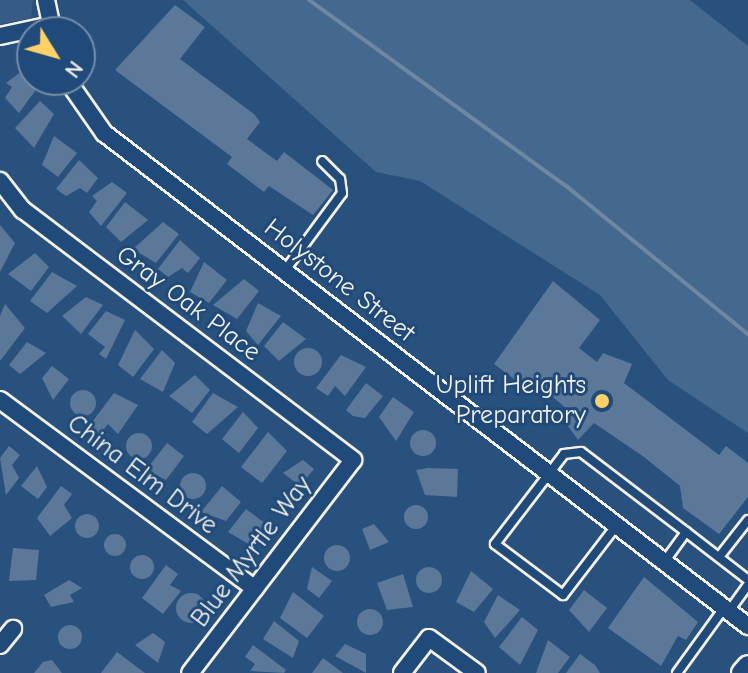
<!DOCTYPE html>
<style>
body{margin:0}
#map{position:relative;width:748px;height:673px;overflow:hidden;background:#28517e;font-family:"Comic Neue",sans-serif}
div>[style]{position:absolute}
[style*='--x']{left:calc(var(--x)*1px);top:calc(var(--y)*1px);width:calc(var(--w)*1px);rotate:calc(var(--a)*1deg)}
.built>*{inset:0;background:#375d86}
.green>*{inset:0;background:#45688e}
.stream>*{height:4px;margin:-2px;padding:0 2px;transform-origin:2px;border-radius:2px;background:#6e88a2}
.building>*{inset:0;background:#5b7899}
.round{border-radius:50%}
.roads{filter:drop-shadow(2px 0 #f4f1e8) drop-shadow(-2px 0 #f4f1e8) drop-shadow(0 2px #f4f1e8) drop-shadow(0 -2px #f4f1e8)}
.service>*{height:8px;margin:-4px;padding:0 4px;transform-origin:4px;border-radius:4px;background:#1f4a7a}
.minor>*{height:16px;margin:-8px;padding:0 8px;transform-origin:8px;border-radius:8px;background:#1f4a7a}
.tertiary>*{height:20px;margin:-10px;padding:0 10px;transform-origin:10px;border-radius:10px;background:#1f4a7a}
.dots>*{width:22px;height:22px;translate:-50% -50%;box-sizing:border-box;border:4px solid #1f4a7a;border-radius:50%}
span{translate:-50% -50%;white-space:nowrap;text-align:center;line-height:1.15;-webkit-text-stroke:6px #1f4a7a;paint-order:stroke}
.street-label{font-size:26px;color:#f4f1e8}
.poi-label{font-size:26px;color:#f4f1e8}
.right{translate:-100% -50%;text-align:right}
.north{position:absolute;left:16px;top:16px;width:80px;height:80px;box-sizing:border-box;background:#1f4a7a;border:2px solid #748da6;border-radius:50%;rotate:127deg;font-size:22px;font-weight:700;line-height:32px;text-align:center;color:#f4f1e8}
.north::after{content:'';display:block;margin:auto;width:28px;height:36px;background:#ffd166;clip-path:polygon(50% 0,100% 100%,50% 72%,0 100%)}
</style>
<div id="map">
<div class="built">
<i style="clip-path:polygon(0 0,33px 0,31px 18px,0 24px)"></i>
</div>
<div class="green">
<i style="clip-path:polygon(183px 0,690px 0,748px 46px,748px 433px,668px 380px,600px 295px,420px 181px,376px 172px)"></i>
</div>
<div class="stream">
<i style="--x:309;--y:0;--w:316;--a:35.9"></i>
<i style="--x:565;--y:185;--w:236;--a:39.2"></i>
</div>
<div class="building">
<i style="clip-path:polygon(175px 5px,205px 27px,180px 59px,254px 114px,260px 122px,247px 139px,277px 161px,284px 152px,333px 190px,313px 215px,269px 186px,264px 192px,227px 164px,232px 157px,115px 70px)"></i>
<i style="clip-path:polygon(26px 68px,32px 80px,43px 80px,19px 113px,5px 98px,12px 87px,6px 83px)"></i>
<i style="clip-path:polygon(40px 101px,54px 114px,34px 148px,15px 128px)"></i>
<i style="clip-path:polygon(54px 136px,77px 153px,58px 177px,42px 165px)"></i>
<i style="clip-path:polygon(79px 160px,98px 178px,87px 193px,80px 188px,66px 196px,56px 189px)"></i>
<i style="clip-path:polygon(112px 182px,127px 193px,101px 226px,89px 212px,97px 201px,92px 196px)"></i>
<i style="clip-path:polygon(125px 202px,148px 220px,121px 242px,106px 227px)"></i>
<i style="clip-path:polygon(163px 222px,179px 234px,156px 263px,133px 249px)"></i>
<i style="clip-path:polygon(0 225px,15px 243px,0 272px)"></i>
<i style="clip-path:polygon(180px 240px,200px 258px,188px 273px,182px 268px,168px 277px,158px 269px)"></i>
<i style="clip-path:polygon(35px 253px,49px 267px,31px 291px,8px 274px)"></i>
<i style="clip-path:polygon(204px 262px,227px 280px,209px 303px,190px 292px)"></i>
<i style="clip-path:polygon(52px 272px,77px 286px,47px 313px,30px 301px)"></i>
<i style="clip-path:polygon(244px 279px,259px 291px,237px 319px,213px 305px)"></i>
<i style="clip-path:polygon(553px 281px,600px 320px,579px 348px,597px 362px,603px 353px,632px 364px,624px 383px,719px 455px,726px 446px,748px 463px,748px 497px,719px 534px,683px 508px,680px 486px,644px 457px,594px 423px,578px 440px,562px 418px,568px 410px,539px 385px,533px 393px,494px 364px)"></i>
<i style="clip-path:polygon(86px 297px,103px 305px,81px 334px,62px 316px)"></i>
<i style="clip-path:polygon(258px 303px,281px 316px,258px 345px,246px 331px)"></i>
<i style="clip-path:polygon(5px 304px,25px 328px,0 361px,0 316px)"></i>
<i style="clip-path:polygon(106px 311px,125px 320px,106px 359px,99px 354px,105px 347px,88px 334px)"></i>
<i style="clip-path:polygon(283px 322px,306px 339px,279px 361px,264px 346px)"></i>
<i style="clip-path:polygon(135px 330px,154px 349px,133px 377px,118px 365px)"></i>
<i style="clip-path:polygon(27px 342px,46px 353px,20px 374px,9px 365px)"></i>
<i class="round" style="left:294px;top:348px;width:28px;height:28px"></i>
<i style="clip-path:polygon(162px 350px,175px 363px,163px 392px,140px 379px)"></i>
<i style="clip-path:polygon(341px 355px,366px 367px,345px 396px,335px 386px,328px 396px,316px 388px)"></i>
<i style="clip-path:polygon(52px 366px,69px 379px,53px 400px,42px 378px)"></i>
<i style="clip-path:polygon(195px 375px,210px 390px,192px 413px,169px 396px)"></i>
<i style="clip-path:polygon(366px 383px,383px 396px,365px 418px,353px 416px,346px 410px)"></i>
<i class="round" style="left:70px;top:390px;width:26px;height:26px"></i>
<i style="clip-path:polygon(114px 393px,138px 405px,118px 434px,108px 424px,100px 434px,89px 426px)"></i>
<i style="clip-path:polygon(213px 393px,238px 407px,207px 434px,192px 422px)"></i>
<i style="clip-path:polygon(393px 397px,414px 412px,396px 441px,379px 417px)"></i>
<i style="clip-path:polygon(243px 412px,258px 428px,239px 453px,222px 439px)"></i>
<i class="round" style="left:410px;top:430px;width:26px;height:26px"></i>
<i style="clip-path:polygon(268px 432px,287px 451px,262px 483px,241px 467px)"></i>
<i class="round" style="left:126px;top:433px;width:26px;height:26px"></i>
<i style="clip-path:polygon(167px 443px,184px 456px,166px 480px,146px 470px)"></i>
<i style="clip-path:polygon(9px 446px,20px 455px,12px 465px,19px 478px,6px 495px,0 458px)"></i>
<i style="clip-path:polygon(303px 460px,314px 469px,300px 486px,283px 473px)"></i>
<i style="clip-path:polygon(37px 466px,47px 487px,38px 499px,21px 486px)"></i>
<i style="clip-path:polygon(428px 468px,458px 469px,457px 497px,425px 495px,416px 470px)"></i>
<i class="round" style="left:180px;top:473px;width:26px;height:26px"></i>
<i style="clip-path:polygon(61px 486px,72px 494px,64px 505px,72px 518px,50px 536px,37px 518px)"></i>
<i style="clip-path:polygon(222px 486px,241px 502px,226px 521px,201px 512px)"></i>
<i class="round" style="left:404px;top:505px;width:24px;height:24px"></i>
<i style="clip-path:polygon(246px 509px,266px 524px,250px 545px,228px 532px)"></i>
<i class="round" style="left:75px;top:514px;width:24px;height:24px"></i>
<i style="clip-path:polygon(374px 524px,389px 542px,370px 550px,362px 529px)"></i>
<i class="round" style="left:104px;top:534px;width:22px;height:22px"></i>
<i class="round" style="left:324px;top:545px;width:26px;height:26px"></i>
<i style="clip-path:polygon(13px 548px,39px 550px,36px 580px,9px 581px)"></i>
<i class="round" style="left:130px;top:555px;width:24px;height:24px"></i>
<i style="clip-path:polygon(166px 565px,178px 574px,170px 585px,181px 591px,163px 614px,142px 598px)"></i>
<i style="clip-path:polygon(312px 567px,332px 581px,319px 598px,307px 589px)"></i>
<i class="round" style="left:416px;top:567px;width:26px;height:26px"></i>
<i style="clip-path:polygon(471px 571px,493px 589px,474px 612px,456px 602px)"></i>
<i style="clip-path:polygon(403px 574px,413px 607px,387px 610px,377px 583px)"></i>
<i style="clip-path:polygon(644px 577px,698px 622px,686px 640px,678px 636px,661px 666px,608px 628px)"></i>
<i style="clip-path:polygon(69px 580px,82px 588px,70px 595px,74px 602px,51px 607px,44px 595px)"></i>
<i style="clip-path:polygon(584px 590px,607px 608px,589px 632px,569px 610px)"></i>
<i style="clip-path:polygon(293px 592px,324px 616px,307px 638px,280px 618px)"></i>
<i class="round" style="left:176px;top:593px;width:30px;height:30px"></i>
<i style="clip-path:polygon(498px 595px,520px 610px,495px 638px,484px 622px)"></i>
<i class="round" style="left:357px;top:609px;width:26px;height:26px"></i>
<i style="clip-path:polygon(522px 617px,538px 630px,520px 665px,499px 647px)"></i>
<i style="clip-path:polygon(274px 621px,299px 641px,293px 658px,263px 639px)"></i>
<i class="round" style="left:58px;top:625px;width:24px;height:24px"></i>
<i style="clip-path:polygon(153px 633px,165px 642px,158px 663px,135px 645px)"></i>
<i style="clip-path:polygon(548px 640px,570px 657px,558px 673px,536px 673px)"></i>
<i style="clip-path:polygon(345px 644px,366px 654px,366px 673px,335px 656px)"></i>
<i style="clip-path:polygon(253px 645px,286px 670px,284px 673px,250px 671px,255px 664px,245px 657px)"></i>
<i style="clip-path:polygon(117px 652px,145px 673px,101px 673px)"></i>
<i style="clip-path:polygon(580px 654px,595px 665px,600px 673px,566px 673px)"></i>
<i style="clip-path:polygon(323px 658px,343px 673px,312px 673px)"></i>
<i style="clip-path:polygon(52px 660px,62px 673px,34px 673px,43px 662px)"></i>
</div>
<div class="roads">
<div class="service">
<i style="--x:286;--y:269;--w:94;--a:-53.6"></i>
<i style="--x:342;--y:193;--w:14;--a:-98"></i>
<i style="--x:340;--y:179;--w:25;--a:-135"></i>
<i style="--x:616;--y:526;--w:87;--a:127.5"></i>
<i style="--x:563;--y:595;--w:85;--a:-143.1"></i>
<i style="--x:495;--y:544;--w:113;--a:-52.5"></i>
<i style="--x:564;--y:454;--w:17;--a:-7"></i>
<i style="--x:581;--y:452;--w:132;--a:37.3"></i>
<i style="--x:686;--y:532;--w:36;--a:126"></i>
<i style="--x:686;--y:532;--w:78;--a:37.7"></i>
<i style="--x:719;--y:557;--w:47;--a:-51.9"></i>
<i style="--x:729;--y:611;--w:32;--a:-54"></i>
<i style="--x:677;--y:673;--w:80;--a:-54.1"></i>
</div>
<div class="minor">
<i style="--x:46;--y:0;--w:33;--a:78"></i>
<i style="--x:0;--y:36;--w:52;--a:-12.2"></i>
<i style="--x:67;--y:80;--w:65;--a:55.1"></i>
<i style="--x:104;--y:133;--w:811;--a:37.44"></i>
<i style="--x:0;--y:181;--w:37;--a:52"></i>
<i style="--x:23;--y:210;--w:414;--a:37.1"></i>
<i style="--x:353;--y:460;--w:268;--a:127.4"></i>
<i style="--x:0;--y:400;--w:317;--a:36.5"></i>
<i style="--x:0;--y:645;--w:21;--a:-51"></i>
<i style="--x:402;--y:673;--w:44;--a:-52.4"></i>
<i style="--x:429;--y:638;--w:59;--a:36.1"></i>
</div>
<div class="tertiary">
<i style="--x:742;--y:673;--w:9;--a:-49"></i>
</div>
</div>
<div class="dots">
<i style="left:602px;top:401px;background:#ffd166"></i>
</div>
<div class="street-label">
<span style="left:339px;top:281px;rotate:38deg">Holystone Street</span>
<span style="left:188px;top:304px;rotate:37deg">Gray Oak Place</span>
<span style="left:142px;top:475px;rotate:37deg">China Elm Drive</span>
<span style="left:252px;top:552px;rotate:-53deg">Blue Myrtle Way</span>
</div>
<div class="poi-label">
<span class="right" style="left:586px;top:401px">Uplift Heights<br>Preparatory</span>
</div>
<div class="north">N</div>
</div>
